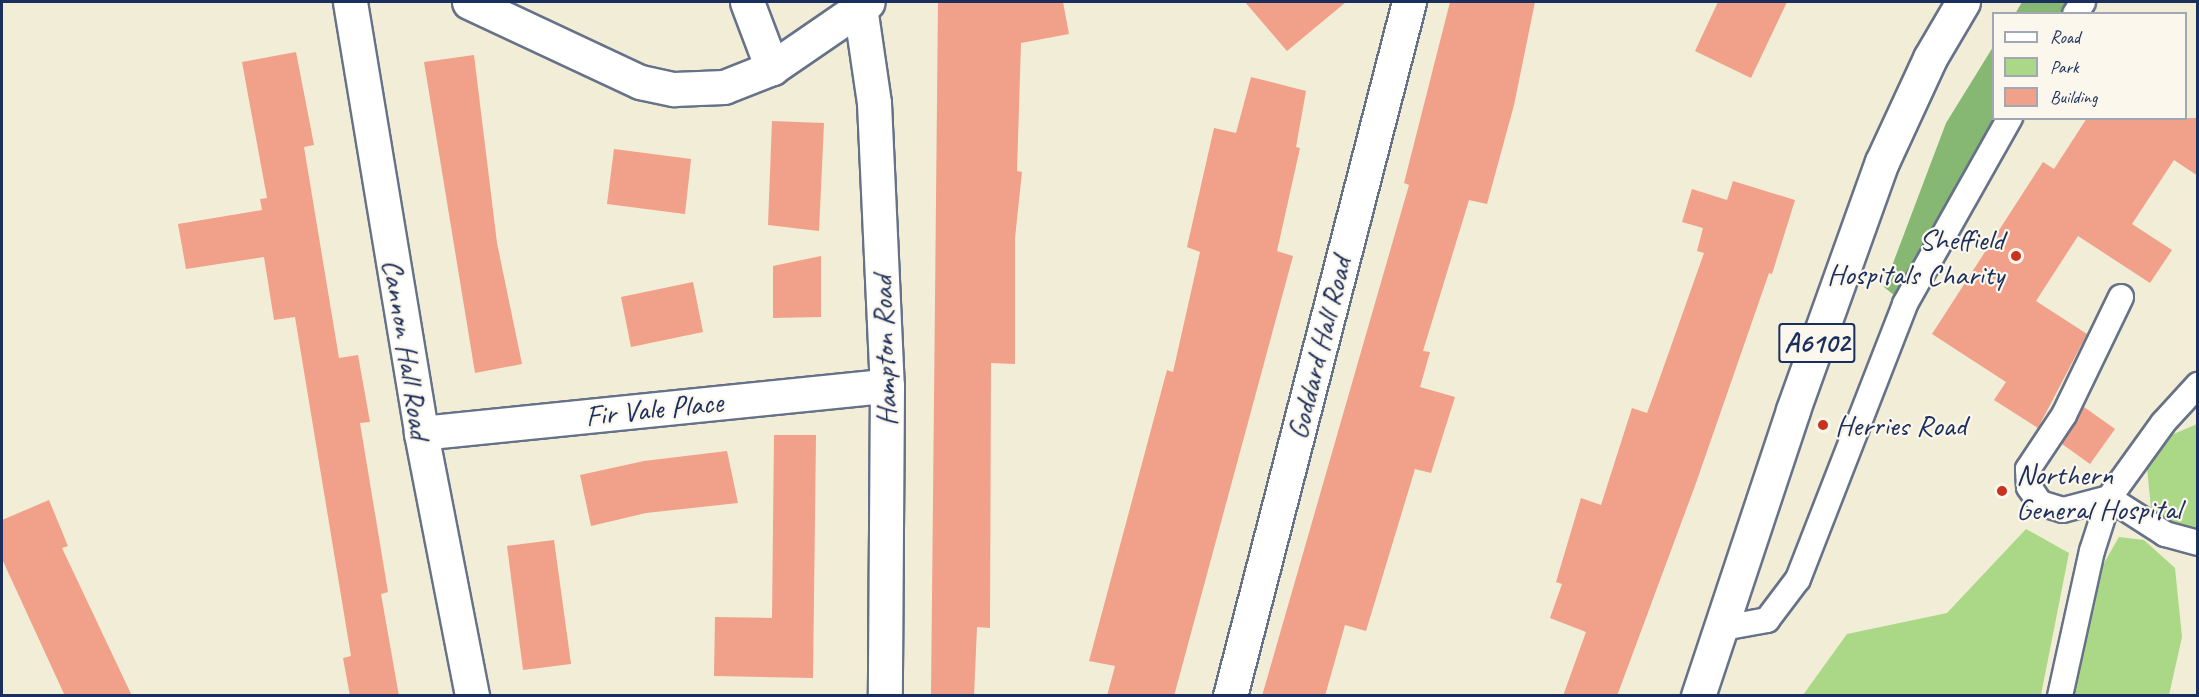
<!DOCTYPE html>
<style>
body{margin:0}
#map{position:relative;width:2199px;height:697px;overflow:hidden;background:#f2edd6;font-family:Caveat,sans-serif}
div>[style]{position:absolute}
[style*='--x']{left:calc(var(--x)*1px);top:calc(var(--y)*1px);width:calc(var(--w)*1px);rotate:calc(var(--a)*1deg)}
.green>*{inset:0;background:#aad886}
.forest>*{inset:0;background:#87b873}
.building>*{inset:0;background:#f1a089}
.roads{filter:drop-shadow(2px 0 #667288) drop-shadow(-2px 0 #667288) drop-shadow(0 2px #667288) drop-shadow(0 -2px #667288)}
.service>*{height:24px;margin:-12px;padding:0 12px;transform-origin:12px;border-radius:12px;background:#fff}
.minor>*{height:33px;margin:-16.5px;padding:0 16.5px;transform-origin:16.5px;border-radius:16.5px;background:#fff}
.primary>*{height:33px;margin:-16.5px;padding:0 16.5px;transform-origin:16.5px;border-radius:16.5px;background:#fff}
.dots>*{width:16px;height:16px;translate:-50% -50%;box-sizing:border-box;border:3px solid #fbf7ec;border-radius:50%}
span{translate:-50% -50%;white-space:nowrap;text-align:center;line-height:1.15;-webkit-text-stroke:4.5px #fbf7ec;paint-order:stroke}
.shield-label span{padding:2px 4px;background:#fbf7ec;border:2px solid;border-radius:4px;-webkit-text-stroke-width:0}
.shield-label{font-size:28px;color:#1b2f5e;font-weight:700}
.poi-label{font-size:30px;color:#1b2f5e}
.right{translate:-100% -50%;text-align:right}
.left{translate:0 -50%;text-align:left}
.street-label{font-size:30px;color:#1b2f5e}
.frame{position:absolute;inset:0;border:3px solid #1b2f5e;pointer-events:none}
.legend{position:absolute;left:1992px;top:12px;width:195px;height:108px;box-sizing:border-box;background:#fbf7ec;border:2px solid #a1a7b3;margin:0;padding:8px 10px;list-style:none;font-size:18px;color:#1b2f5e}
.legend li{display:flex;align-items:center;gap:12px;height:30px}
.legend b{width:30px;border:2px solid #a1a7b3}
</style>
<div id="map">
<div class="green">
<i style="clip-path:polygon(2197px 424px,2197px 535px,2172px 528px,2151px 508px,2147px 468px,2169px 436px)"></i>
<i style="clip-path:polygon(2026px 529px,2069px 553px,2041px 695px,1803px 695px,1847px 634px,1947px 613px)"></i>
<i style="clip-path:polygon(2119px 537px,2144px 540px,2175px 568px,2182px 637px,2169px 695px,2070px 696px,2093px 582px)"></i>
</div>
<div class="forest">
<i style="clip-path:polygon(2022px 2px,2083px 2px,2075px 13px,2015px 14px)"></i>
<i style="clip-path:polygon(1993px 47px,1994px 118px,2010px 119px,1905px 304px,1884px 287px,1946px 123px)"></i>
</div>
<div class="building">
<i style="clip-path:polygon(938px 2px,1063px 2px,1069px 34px,1021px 43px,1017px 171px,1022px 172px,1015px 238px,1015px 364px,991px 363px,990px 628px,977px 627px,974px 696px,931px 696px)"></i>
<i style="clip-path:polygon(1245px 2px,1346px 2px,1287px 51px)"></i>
<i style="clip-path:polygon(1450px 2px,1535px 2px,1514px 105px,1487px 204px,1469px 200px,1423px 351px,1430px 352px,1420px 387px,1455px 397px,1431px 473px,1415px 469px,1366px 631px,1345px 625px,1325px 696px,1262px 696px,1409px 185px,1404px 183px)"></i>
<i style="clip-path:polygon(1718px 2px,1787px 2px,1751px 78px,1695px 51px)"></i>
<i style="clip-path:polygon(296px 52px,314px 145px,304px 147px,339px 358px,358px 355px,370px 422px,360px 423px,388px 592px,381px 594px,399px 696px,350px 696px,343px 658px,351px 656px,295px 317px,274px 320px,264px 257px,186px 269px,178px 224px,262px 210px,260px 199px,267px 198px,242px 62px)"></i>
<i style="clip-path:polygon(474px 55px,497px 243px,522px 364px,475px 373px,424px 62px)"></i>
<i style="clip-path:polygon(1251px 77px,1306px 91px,1296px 147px,1300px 148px,1277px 251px,1293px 256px,1174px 696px,1107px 696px,1115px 666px,1089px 661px,1167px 370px,1173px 372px,1200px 252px,1187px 247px,1214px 128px,1236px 133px)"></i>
<i style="clip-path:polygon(2087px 118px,2198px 118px,2198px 176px,2174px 160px,2132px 224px,2172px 250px,2150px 283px,2078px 236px,2036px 301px,2087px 334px,2038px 428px,1994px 400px,2006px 382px,1932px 334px,2043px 162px,2054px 169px)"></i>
<i style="clip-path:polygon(772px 121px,824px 123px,819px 231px,768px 225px)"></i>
<i style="clip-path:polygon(614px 149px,691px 159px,685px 214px,607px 204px)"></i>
<i style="clip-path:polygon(1733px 181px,1795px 200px,1772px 274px,1769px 273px,1696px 483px,1617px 696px,1563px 696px,1586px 632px,1550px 618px,1562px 584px,1556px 582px,1581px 498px,1601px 505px,1632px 408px,1647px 413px,1653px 397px,1704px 253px,1697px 251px,1703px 228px,1682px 222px,1692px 189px,1727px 200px)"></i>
<i style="clip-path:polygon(821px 256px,821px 317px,773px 318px,773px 266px)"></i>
<i style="clip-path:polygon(693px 282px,703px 332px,631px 347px,621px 297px)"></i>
<i style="clip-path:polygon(2084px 407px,2115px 429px,2090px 464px,2062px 444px)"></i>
<i style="clip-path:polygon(774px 435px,816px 435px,813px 678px,714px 676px,715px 617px,772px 618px)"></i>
<i style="clip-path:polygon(727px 451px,738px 503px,646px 513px,591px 526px,580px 475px,644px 461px)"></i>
<i style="clip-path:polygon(49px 500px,68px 546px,62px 548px,132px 696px,65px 696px,2px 559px,2px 520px)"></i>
<i style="clip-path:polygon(554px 540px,571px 664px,523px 670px,507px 546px)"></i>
</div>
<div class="roads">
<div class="service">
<i style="--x:2075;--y:14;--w:14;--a:-56"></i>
<i style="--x:2121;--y:297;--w:131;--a:115.8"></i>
<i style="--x:2064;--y:415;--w:65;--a:123.7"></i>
<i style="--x:2028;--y:469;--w:18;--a:87"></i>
<i style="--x:2029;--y:487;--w:19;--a:55"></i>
<i style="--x:2040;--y:503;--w:24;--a:17"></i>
<i style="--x:2063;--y:510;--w:48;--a:-14.6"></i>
<i style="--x:2109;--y:498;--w:92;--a:-54.2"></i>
<i style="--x:2163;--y:423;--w:52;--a:-47.4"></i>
<i style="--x:1723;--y:628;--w:45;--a:-10.3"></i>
<i style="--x:1767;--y:620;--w:51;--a:-52.9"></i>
<i style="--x:1798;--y:579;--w:295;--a:-68.7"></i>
<i style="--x:1905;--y:304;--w:214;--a:-60.6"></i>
<i style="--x:2060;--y:696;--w:148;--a:-77.6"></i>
<i style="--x:2092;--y:551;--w:56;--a:-72.2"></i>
<i style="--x:2109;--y:498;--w:67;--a:32.7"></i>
<i style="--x:2165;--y:534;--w:34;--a:15"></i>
</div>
<div class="minor">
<i style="--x:350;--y:2;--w:437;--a:80.6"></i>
<i style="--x:421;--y:433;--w:268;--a:79"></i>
<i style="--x:469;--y:2;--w:189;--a:25.1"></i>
<i style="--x:640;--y:82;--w:35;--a:12"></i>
<i style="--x:674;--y:89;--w:50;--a:-2.3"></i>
<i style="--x:724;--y:87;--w:52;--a:-21.6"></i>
<i style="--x:772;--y:68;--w:116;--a:-34.5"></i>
<i style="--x:747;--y:2;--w:71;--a:69.3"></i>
<i style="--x:860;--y:7;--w:97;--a:81.7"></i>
<i style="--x:874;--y:103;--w:283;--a:87.4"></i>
<i style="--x:887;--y:386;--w:310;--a:90.4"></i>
<i style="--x:421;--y:433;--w:468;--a:-5.8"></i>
<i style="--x:1230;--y:696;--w:717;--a:-75.54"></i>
</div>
<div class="primary">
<i style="--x:1698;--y:696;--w:301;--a:-71.6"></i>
<i style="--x:1793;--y:410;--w:263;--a:-70.3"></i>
<i style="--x:1882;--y:162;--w:115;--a:-65.2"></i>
<i style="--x:1930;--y:58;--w:65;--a:-59.5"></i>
</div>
</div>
<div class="dots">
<i style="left:2016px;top:256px;background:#c8321e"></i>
<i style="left:1823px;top:425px;background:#c8321e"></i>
<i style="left:2002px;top:491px;background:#c8321e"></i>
</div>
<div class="shield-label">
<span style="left:1817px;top:343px">A6102</span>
</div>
<div class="poi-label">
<span class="right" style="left:2004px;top:256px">Sheffield<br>Hospitals Charity</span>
<span class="left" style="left:1835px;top:425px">Herries Road</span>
<span class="left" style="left:2016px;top:491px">Northern<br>General Hospital</span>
</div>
<div class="street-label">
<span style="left:1319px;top:348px;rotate:-76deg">Goddard Hall Road</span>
<span style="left:407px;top:349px;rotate:81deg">Cannon Hall Road</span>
<span style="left:884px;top:351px;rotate:-92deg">Hampton Road</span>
<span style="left:654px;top:409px;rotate:-6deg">Fir Vale Place</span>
</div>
<div class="frame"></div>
<ul class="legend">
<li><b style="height:8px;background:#fff"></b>Road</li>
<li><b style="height:16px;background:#aad886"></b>Park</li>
<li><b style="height:16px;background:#f1a089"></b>Building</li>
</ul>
</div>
